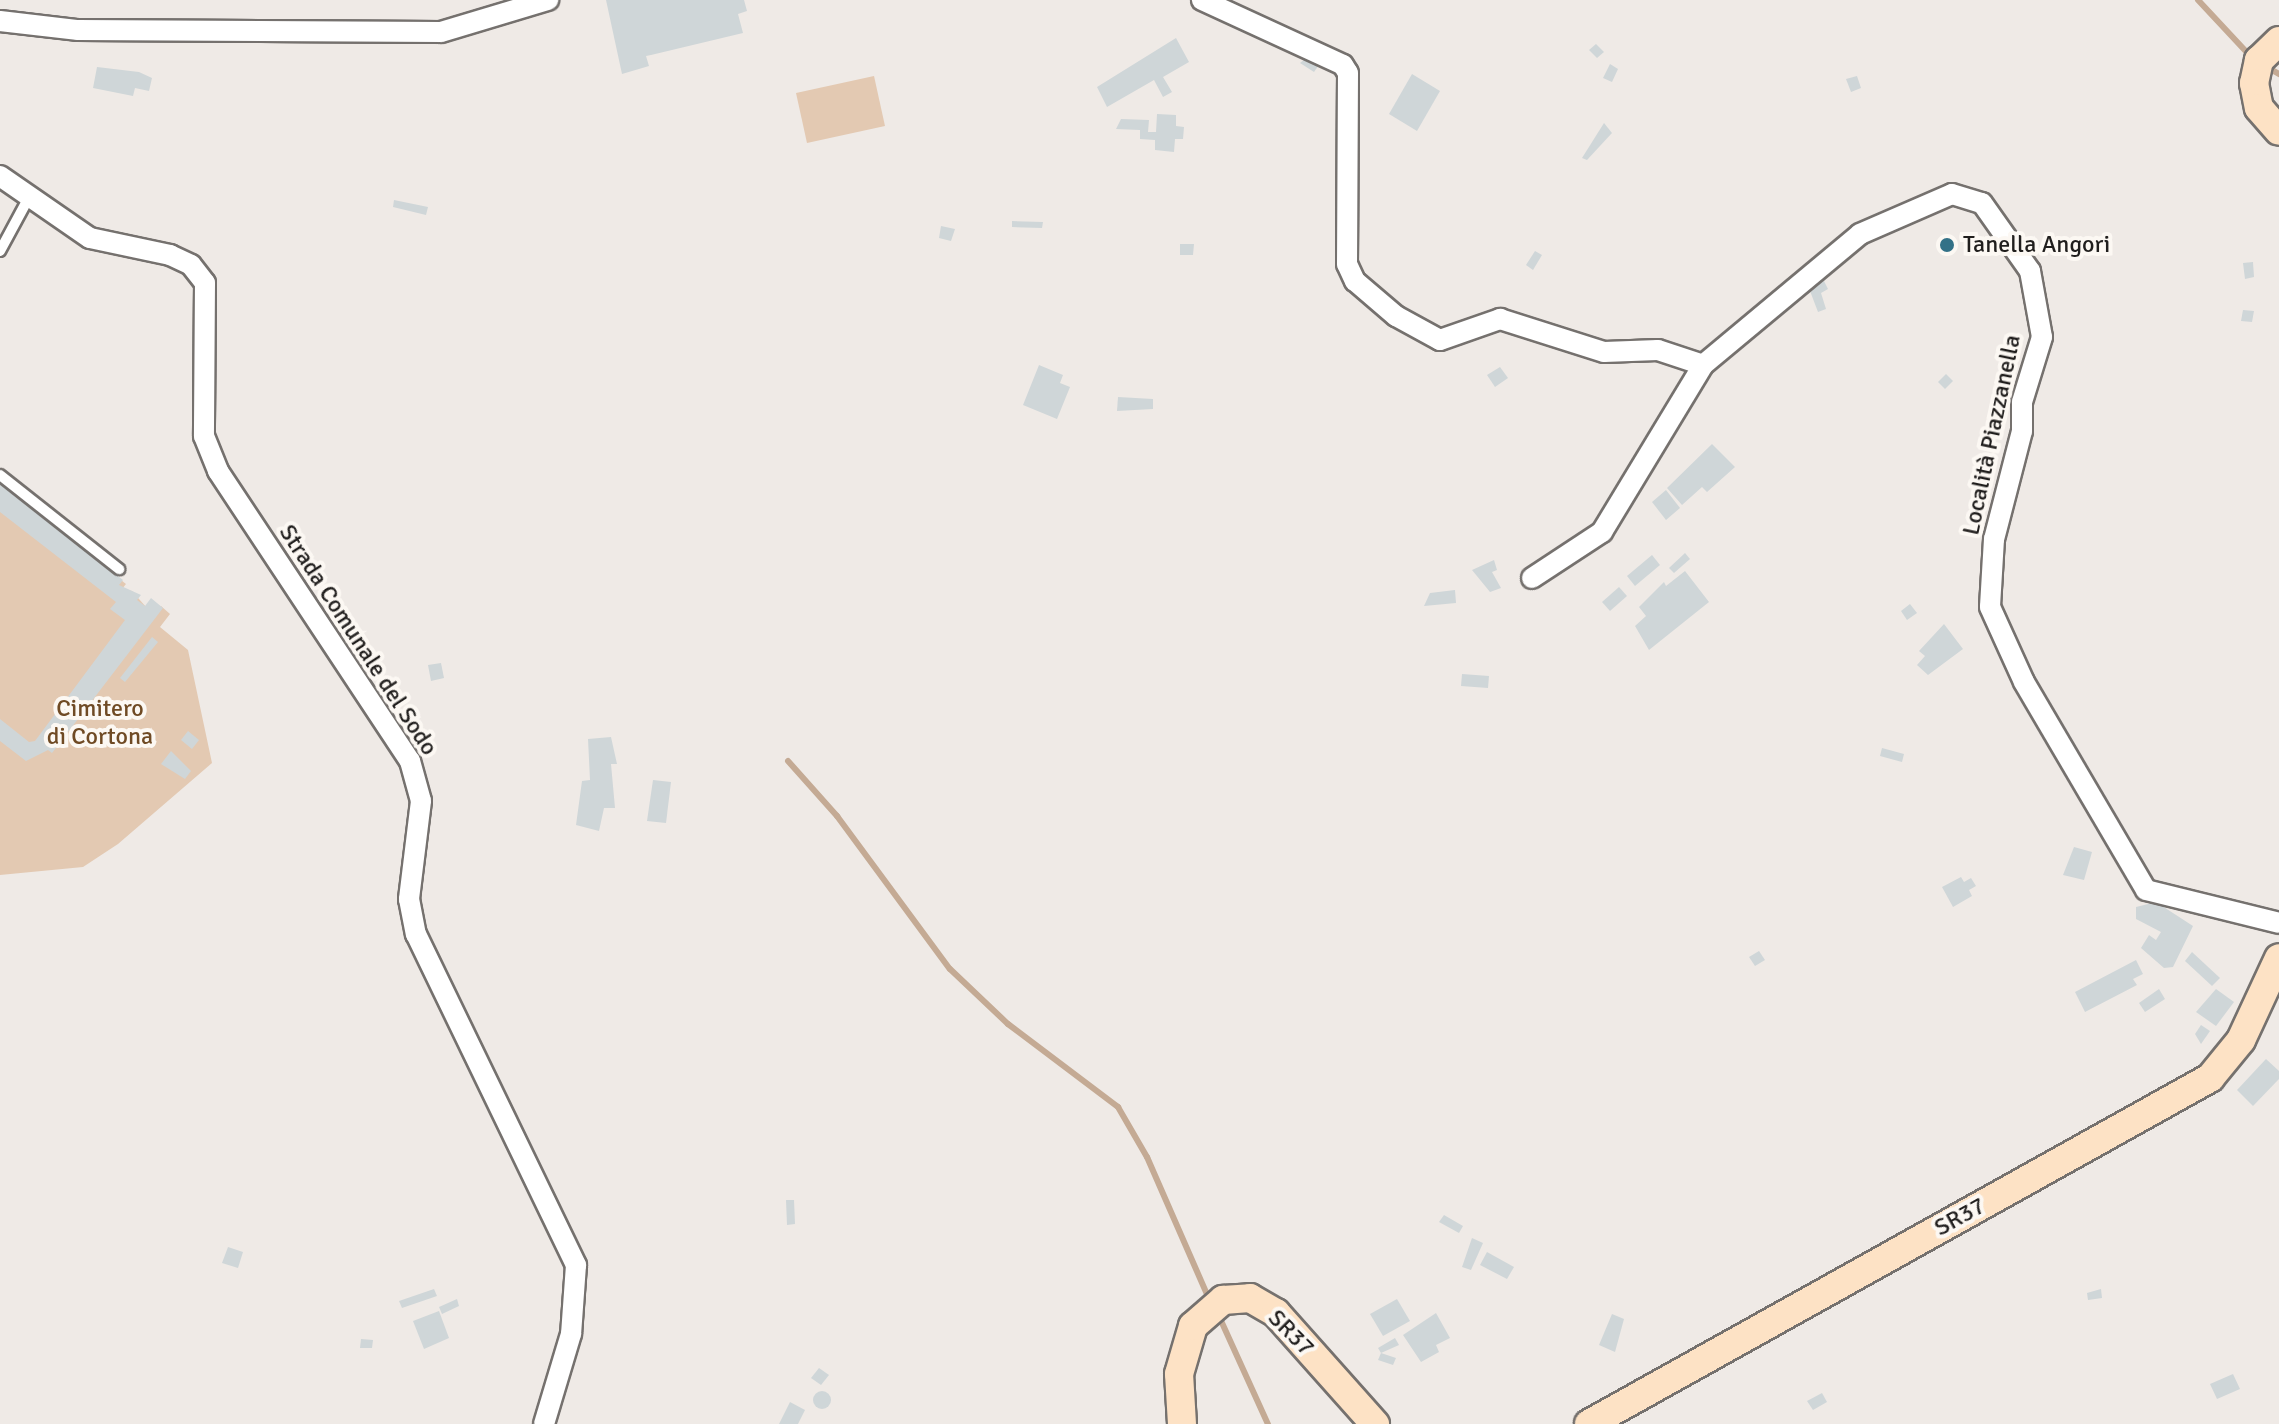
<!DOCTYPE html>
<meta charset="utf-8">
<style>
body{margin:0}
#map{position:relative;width:2279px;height:1424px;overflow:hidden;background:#efeae6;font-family:Signika,sans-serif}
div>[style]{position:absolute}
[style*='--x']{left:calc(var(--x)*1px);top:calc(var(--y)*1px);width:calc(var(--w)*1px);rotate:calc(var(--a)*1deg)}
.green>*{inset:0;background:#e3c9b2}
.stream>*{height:6px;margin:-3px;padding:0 3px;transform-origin:3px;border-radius:3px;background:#c4aa94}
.building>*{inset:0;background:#cfd6d8}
.round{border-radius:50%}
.roads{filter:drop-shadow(2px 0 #75716e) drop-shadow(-2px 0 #75716e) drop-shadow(0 2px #75716e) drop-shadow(0 -2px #75716e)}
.lane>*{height:10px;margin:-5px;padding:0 5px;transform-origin:5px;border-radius:5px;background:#fff}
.street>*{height:20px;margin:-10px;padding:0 10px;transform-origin:10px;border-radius:10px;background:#fff}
.secondary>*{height:28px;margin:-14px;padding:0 14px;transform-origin:14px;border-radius:14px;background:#fde2c5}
.dots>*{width:22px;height:22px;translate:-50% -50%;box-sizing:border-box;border:4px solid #fcf8f3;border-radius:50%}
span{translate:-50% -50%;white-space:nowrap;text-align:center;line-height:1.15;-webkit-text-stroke:8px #fcf8f3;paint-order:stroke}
.poi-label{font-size:24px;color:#201e1d}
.left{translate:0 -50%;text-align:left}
.street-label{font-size:24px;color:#201e1d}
.park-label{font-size:24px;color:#6f4a24}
</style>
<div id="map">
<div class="green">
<i style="clip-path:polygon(874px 76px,885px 126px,807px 143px,796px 93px)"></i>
<i style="clip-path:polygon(0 484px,126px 584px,122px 589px,132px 591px,153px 615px,161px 606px,170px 614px,160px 627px,188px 650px,212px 763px,118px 844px,83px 867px,0 875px)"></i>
</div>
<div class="stream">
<i style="--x:2198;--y:0;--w:79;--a:47"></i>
<i style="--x:2265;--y:66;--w:16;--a:30"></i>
<i style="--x:788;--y:761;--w:74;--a:48.3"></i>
<i style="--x:837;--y:816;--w:190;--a:53.6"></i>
<i style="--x:950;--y:969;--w:80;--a:43.5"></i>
<i style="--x:1008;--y:1024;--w:138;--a:37"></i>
<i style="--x:1118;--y:1107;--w:58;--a:59.9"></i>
<i style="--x:1147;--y:1157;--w:157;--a:66.4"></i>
<i style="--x:1218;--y:1314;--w:121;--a:65.6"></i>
</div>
<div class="building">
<i style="clip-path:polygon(606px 0,744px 0,747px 11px,738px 14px,743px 33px,651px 55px,646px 56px,649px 66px,622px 74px)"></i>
<i style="clip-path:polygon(1176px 38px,1189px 62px,1163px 77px,1172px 92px,1163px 97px,1154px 80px,1107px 107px,1097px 87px)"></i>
<i style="clip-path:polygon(1596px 44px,1604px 52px,1597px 58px,1589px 50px)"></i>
<i style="clip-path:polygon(1309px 56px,1321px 62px,1314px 72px,1300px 63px)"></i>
<i style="clip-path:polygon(1610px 64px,1618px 69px,1612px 82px,1603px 78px)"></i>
<i style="clip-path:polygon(97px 67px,139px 72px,152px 78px,149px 91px,135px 88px,133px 96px,93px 88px)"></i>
<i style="clip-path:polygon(1412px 74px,1440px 91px,1417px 131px,1389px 114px)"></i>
<i style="clip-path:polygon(1857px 76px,1861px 88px,1851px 92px,1846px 79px)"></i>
<i style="clip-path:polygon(1157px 114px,1176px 115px,1176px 126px,1184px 127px,1183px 139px,1175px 139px,1174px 152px,1155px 150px,1155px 140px,1140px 139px,1140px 130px,1116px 129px,1121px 119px,1149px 120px,1148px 132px,1156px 132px)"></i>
<i style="clip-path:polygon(1604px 123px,1612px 133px,1587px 160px,1582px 158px)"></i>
<i style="clip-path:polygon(394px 200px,428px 207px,426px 215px,393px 207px)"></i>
<i style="clip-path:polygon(1012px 221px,1043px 222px,1042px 228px,1012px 227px)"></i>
<i style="clip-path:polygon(941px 226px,955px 229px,951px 241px,939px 238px)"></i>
<i style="clip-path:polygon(1180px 244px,1194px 244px,1193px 255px,1180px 255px)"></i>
<i style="clip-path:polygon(1535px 251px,1542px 255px,1533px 270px,1526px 265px)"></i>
<i style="clip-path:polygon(2253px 262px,2254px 277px,2245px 279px,2243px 263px)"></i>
<i style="clip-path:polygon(1824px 281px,1828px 289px,1821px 293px,1826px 309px,1818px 312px,1810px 291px)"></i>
<i style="clip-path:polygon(2243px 310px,2254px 311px,2252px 322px,2241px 321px)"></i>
<i style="clip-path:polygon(1039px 365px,1063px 375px,1060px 383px,1070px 387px,1057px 419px,1023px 405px)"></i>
<i style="clip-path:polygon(1500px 367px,1508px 378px,1495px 387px,1487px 375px)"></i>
<i style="clip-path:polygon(1946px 374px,1953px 381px,1945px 389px,1938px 382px)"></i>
<i style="clip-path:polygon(1118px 397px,1153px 399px,1153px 409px,1117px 411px)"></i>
<i style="clip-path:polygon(1712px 444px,1735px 467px,1707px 492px,1702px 487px,1682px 505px,1667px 488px)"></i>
<i style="clip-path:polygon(0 484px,123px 580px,119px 585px,141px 595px,137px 600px,145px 606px,151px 598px,163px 608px,52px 753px,48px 750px,26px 761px,0 741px,0 719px,29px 742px,35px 741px,125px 620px,110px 609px,116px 602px,0 512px)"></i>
<i style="clip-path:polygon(1666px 490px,1680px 508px,1666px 520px,1652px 502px)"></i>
<i style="clip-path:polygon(1685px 553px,1690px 559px,1674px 573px,1669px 568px)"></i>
<i style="clip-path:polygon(1652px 555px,1660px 565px,1635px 586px,1627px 576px)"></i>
<i style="clip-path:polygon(1494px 560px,1497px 570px,1492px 572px,1501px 588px,1490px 592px,1472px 570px)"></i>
<i style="clip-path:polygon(1685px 571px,1709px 602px,1649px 650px,1635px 626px,1646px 616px,1639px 607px,1664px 582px,1666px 586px)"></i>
<i style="clip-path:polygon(1619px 587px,1627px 596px,1610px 611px,1602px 602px)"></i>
<i style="clip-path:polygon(1455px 590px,1456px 603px,1424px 606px,1430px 593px)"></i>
<i style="clip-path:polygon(1910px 604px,1917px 613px,1907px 620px,1901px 611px)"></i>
<i style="clip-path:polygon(1944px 624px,1963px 649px,1928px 675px,1917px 665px,1925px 656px,1919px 651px)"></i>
<i style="clip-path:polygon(152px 637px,158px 642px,125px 682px,120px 678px)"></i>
<i style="clip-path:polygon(441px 663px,444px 678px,431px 681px,428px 665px)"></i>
<i style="clip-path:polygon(1462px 674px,1489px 676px,1488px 688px,1461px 686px)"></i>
<i style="clip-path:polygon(188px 731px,199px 740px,192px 749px,181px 740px)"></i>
<i style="clip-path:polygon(611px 737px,617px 764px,611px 764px,615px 808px,604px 808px,599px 831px,576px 825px,582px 781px,590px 780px,588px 739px)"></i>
<i style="clip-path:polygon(1882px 748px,1904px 754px,1902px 762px,1880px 756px)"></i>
<i style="clip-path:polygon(171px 751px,191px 771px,185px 779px,161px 764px)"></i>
<i style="clip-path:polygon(653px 780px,671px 782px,666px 823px,647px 821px)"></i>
<i style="clip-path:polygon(2074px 847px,2092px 852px,2084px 880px,2063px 875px)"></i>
<i style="clip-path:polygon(1961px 877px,1964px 882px,1971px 878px,1976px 886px,1969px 890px,1972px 896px,1953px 907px,1942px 887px)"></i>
<i style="clip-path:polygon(2156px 902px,2193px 926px,2173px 967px,2164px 968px,2141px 948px,2149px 935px,2156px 940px,2161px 932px,2136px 919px,2136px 907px)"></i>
<i style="clip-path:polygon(1759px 951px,1765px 960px,1755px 966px,1749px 957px)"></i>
<i style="clip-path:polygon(2192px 952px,2220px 978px,2212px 986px,2185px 961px)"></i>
<i style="clip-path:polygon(2136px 960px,2143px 974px,2133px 979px,2137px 985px,2085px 1012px,2075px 992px)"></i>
<i style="clip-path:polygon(2159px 989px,2165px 999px,2145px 1012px,2139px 1003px)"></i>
<i style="clip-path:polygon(2216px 989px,2234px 1002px,2216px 1026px,2196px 1012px)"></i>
<i style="clip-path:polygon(2201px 1025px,2210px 1031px,2201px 1044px,2195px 1034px)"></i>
<i style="clip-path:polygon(2266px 1059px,2279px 1071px,2279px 1079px,2253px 1106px,2237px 1090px)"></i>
<i style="clip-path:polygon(786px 1200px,794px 1200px,795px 1224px,787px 1225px)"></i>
<i style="clip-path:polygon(1444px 1215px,1463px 1226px,1459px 1233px,1439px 1222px)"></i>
<i style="clip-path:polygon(1472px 1238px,1483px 1243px,1471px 1270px,1462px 1267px)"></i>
<i style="clip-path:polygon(228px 1247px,243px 1252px,238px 1268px,222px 1263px)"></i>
<i style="clip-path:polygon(1487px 1252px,1514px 1267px,1507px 1279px,1480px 1265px)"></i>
<i style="clip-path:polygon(434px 1289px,437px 1296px,402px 1308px,399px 1301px)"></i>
<i style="clip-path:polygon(2101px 1289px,2102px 1298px,2088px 1300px,2087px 1293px)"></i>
<i style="clip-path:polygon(457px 1299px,459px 1306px,442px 1314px,439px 1307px)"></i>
<i style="clip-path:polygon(1397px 1299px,1410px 1321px,1383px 1336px,1370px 1314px)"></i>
<i style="clip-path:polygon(439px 1311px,449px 1338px,424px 1349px,413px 1321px)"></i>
<i style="clip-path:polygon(1436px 1313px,1450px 1338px,1436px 1345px,1439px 1352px,1421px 1362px,1403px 1335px)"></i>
<i style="clip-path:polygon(1612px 1314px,1624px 1319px,1615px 1352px,1599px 1345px)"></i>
<i style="clip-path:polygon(1395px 1338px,1399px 1345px,1381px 1353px,1378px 1348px)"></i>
<i style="clip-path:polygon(361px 1339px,373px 1340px,372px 1348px,360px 1348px)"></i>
<i style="clip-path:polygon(1381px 1353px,1396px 1358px,1393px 1365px,1378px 1360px)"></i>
<i style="clip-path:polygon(819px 1368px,829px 1375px,821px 1385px,811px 1378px)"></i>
<i style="clip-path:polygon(2233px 1374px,2240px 1389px,2217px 1399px,2210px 1384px)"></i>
<i class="round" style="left:813px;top:1391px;width:18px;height:18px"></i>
<i style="clip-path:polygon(1822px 1393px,1827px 1402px,1813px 1410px,1807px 1401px)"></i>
<i style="clip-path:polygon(790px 1402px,805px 1410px,798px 1424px,779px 1424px)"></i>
</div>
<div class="roads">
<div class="lane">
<i style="--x:0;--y:251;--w:59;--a:-61.7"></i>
<i style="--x:0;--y:475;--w:152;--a:38.3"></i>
</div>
<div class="street">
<i style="--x:1202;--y:0;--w:155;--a:24.7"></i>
<i style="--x:1343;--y:65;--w:9;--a:58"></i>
<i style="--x:1348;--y:73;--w:191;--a:90.3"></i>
<i style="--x:1347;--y:264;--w:19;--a:65"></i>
<i style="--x:1355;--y:281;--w:54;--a:40.5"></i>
<i style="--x:1396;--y:316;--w:50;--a:28.6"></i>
<i style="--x:1440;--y:340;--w:64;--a:-19.3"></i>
<i style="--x:1500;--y:319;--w:109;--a:17.6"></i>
<i style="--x:1604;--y:352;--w:54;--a:-2.1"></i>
<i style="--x:1658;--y:350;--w:47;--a:18.4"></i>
<i style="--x:0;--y:21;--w:79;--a:6.6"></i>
<i style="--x:78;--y:30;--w:363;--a:0.3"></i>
<i style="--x:441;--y:32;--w:112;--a:-16.7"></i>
<i style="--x:0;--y:176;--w:109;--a:34.6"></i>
<i style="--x:90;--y:238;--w:82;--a:12"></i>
<i style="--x:170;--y:255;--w:23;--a:25"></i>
<i style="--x:191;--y:265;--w:23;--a:52"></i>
<i style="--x:205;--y:283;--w:153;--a:90.4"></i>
<i style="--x:204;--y:436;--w:38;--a:68"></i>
<i style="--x:218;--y:471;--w:348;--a:56.5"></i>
<i style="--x:410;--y:761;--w:41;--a:74.6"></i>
<i style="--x:421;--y:801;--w:99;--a:97"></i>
<i style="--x:409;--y:899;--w:36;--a:79"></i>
<i style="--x:416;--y:934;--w:368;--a:64.2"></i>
<i style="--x:576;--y:1265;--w:69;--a:94.1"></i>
<i style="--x:571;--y:1334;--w:94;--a:106.7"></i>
<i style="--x:1532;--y:578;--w:84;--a:-33.3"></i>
<i style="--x:1602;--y:532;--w:195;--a:-58.8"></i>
<i style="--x:1703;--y:365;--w:204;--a:-39.8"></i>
<i style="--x:1860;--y:234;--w:100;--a:-23.5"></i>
<i style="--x:1952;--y:194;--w:31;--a:17"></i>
<i style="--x:1982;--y:203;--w:83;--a:54.8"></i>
<i style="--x:2030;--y:271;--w:67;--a:79.7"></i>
<i style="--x:2042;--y:337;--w:68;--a:107.1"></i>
<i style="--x:2022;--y:402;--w:29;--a:90"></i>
<i style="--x:2022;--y:431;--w:112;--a:104.5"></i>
<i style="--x:1994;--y:539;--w:68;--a:93.4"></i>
<i style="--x:1990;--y:607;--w:82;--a:65.6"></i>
<i style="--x:2024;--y:682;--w:241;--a:59.6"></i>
<i style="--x:2146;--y:890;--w:137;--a:13.9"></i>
</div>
<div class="secondary">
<i style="--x:2279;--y:41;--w:28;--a:136"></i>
<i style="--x:2259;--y:60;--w:24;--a:102"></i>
<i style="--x:2254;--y:83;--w:25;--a:79"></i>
<i style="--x:2259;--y:108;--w:30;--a:49"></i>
<i style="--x:1182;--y:1424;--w:50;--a:-93.4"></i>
<i style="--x:1179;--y:1374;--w:50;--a:-73.7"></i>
<i style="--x:1193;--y:1326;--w:40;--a:-41"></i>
<i style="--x:1223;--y:1300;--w:27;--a:-4"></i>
<i style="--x:1250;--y:1298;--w:30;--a:30"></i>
<i style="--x:1276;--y:1313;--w:149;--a:48.3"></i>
<i style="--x:1589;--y:1424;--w:711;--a:-29.13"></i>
<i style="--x:2210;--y:1078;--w:49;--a:-50.8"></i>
<i style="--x:2241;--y:1040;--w:90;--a:-65.1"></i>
</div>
</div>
<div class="dots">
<i style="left:1947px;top:245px;background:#337187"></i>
</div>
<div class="poi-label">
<span class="left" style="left:1963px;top:245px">Tanella Angori</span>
</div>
<div class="street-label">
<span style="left:1992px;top:435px;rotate:-78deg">Località Piazzanella</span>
<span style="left:358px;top:640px;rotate:57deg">Strada Comunale del Sodo</span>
<span style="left:1960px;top:1217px;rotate:-29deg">SR37</span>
<span style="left:1291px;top:1333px;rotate:45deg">SR37</span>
</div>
<div class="park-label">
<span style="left:100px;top:723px">Cimitero<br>di Cortona</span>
</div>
</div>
